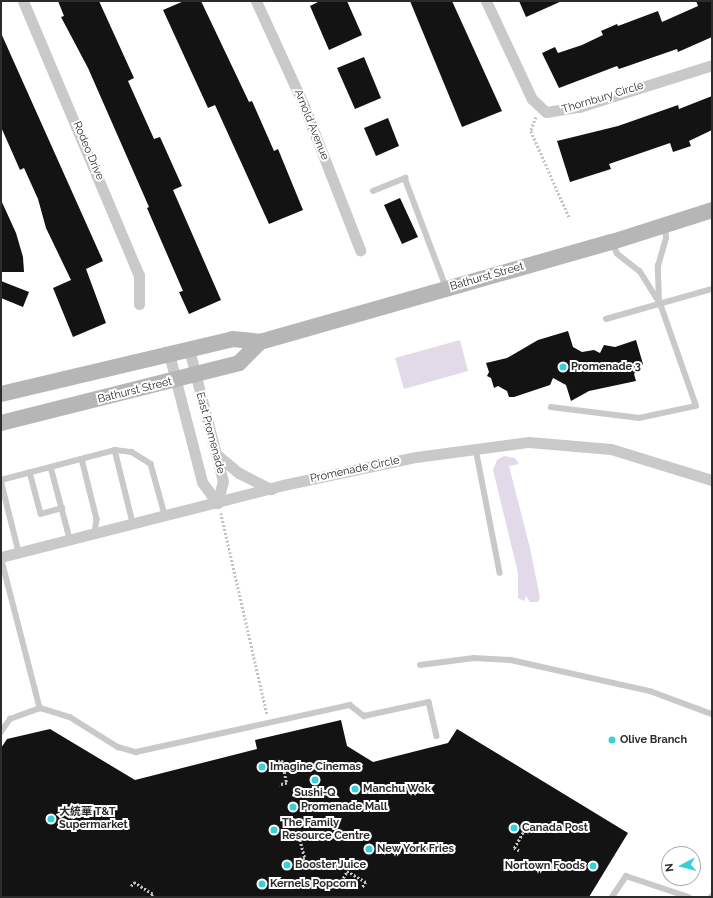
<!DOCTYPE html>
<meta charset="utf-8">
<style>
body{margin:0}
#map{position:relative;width:713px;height:898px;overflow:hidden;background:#fff;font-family:Raleway,"Noto Sans SC",sans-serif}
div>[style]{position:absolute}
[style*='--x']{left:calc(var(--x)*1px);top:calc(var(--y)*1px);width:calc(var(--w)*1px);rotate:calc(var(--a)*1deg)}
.green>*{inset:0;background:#e3dae9}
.building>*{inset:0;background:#131313}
.path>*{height:2.5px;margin-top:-1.25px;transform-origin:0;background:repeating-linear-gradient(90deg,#c3c3c3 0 2px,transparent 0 4px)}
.service>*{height:5.5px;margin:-2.75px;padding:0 2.75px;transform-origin:2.75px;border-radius:2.75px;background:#c9c9c9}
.minor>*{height:11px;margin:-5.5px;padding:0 5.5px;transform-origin:5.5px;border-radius:5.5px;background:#c9c9c9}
.secondary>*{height:16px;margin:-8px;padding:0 8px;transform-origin:8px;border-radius:8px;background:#b6b6b6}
.dots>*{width:11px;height:11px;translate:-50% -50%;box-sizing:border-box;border:2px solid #fff;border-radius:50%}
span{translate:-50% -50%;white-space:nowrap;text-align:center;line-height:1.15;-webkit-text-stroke:4px #fff;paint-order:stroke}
.street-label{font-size:11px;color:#2c2c2c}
.poi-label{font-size:11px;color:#2c2c2c;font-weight:700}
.left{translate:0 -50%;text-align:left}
.right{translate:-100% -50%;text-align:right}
.frame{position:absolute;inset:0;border:2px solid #2c2c2c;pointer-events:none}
.north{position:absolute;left:661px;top:846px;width:40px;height:40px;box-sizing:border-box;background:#fff;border:1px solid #ababab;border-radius:50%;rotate:263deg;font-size:11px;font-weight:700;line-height:16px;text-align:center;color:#2c2c2c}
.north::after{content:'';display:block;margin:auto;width:14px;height:18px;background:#36d0db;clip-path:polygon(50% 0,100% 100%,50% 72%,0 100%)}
</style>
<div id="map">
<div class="green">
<i style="clip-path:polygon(460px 340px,468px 371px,404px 389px,395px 358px)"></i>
<i style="clip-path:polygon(504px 456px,515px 458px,519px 464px,509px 466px,530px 548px,540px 598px,538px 602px,530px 602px,526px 596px,524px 601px,518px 598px,518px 573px,493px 470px,497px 460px)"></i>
</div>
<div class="building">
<i style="clip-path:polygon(58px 1px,99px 1px,134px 78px,128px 81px,154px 139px,160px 137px,182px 186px,173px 190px,221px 300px,189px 314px,179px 292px,183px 291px,147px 208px,149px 207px,88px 68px,61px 17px,64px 16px)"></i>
<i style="clip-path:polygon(184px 1px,201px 1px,249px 102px,252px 101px,274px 151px,278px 149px,303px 210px,269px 224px,215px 105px,208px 108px,163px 10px)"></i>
<i style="clip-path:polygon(320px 1px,347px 1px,362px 35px,329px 50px,310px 6px)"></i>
<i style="clip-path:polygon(410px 1px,452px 1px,502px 111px,462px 127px)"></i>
<i style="clip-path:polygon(519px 1px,562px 1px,526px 17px)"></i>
<i style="clip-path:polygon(696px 1px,712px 1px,712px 37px,678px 52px,677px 49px,619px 69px,617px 66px,559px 88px,542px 53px,555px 47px,558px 53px,582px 45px,603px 35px,601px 31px,617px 24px,618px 26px,658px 11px,662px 22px,698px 6px)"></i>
<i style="clip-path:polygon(1px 33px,103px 261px,86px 269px,106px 323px,73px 337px,53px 288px,71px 280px,46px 228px,38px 199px,24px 168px,20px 170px,1px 127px)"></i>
<i style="clip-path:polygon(364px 57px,381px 98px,355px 109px,337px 68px)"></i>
<i style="clip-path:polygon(712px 96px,712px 130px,689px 141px,691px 146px,673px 152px,670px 143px,609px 164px,611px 169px,570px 182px,557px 141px,618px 126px,678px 105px,679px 109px)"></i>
<i style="clip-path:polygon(388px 118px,399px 146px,376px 156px,364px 128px)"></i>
<i style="clip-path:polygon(400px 198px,418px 237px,402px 244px,384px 205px)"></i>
<i style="clip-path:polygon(1px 200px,16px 233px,23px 257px,24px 272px,1px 272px)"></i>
<i style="clip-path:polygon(1px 281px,29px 292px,23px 307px,1px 298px)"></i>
<i style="clip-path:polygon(568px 331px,573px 347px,582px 352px,594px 350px,600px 353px,604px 345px,615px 347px,636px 340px,643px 364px,634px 374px,636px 381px,589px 391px,571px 401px,566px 385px,553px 378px,550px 385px,514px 397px,509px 397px,507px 391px,498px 386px,494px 388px,491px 378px,487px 376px,489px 372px,486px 363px,507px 358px,538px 340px)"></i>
<i style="clip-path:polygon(341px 720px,347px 746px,373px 762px,448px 743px,457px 729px,628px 833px,589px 897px,1px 897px,1px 748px,7px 739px,50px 729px,135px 780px,257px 749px,255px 740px)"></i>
</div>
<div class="path">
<i style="--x:536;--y:117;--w:15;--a:110"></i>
<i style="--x:531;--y:131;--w:96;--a:66.1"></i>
<i style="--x:221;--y:513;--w:206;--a:77.1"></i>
<i style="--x:274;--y:762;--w:8;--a:-14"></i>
<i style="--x:282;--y:760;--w:24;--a:78"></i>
<i style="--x:287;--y:783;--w:8;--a:166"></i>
<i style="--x:290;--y:834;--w:8;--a:-14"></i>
<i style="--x:298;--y:832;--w:27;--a:75"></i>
<i style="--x:305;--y:858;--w:9;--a:167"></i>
<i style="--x:519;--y:851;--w:6;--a:-149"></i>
<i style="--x:514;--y:848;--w:22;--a:-60"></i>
<i style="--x:525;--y:829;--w:5;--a:37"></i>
<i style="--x:343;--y:878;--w:8;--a:-60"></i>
<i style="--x:347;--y:871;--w:22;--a:30"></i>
<i style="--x:366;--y:882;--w:7;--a:124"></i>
<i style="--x:131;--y:886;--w:5;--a:-53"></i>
<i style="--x:134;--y:882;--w:22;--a:32"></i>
<i style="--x:153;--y:894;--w:4;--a:124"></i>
</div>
<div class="service">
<i style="--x:373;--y:191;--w:35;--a:-22"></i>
<i style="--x:405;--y:178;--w:119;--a:69.3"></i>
<i style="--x:659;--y:302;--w:36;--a:-92"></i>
<i style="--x:658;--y:266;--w:29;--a:-74"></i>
<i style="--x:666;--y:238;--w:12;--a:-95"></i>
<i style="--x:606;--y:319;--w:110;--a:-15.8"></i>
<i style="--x:551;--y:407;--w:89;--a:7.1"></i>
<i style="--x:639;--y:418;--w:58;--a:-11.9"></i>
<i style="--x:696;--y:406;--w:108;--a:-109.4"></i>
<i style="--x:660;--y:304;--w:38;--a:-122"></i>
<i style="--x:640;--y:272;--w:29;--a:-142"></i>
<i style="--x:617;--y:254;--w:12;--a:-114"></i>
<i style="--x:476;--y:449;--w:126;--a:79"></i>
<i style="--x:115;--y:450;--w:75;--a:76.1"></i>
<i style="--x:82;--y:459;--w:62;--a:76"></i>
<i style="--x:97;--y:519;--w:14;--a:98"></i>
<i style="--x:51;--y:467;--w:74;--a:75.2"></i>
<i style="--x:30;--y:472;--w:43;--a:75.3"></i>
<i style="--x:41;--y:514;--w:22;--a:-16"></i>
<i style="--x:1;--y:480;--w:118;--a:-14.7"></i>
<i style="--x:115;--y:450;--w:17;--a:7"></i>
<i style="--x:132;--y:452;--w:22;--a:32"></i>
<i style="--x:151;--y:464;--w:53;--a:74.6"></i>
<i style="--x:1;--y:480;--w:74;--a:76"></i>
<i style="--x:1;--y:557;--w:156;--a:75.5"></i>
<i style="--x:420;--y:665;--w:54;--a:-7.4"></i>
<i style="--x:474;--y:658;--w:37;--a:3"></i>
<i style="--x:511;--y:660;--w:142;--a:12.6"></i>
<i style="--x:650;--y:691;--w:66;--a:20.4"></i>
<i style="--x:1;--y:732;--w:16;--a:-55"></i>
<i style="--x:10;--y:719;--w:32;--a:-20"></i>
<i style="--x:40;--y:708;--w:31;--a:17"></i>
<i style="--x:70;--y:717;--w:57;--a:32"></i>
<i style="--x:118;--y:747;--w:19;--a:16"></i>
<i style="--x:136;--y:752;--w:219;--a:-12.4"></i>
<i style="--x:350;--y:705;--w:18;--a:38"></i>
<i style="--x:364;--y:716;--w:66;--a:-12.2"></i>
<i style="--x:429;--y:702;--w:35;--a:77"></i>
<i style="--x:612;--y:897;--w:25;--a:-56"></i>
<i style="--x:626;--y:876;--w:66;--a:18.4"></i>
<i style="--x:711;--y:897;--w:1;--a:-45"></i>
</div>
<div class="minor">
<i style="--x:23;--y:1;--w:298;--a:67.1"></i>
<i style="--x:139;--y:275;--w:29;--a:90"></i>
<i style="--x:256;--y:1;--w:115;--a:65.4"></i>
<i style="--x:304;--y:106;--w:155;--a:68.7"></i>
<i style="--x:486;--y:1;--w:108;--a:64.9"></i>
<i style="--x:532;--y:99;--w:19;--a:43"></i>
<i style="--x:546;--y:112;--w:33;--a:-9"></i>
<i style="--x:579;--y:107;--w:139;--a:-17.5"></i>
<i style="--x:189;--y:349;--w:136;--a:75.6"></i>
<i style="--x:223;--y:481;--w:23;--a:105"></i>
<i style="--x:169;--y:354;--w:132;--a:75.5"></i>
<i style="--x:202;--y:482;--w:26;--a:54"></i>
<i style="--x:216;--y:454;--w:30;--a:40"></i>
<i style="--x:239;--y:473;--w:36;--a:27"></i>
<i style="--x:1;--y:557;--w:291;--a:-14.3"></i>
<i style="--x:283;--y:485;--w:136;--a:-11.9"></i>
<i style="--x:416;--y:457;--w:114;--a:-7.6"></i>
<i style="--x:529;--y:442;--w:82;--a:4.9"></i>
<i style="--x:611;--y:449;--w:106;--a:17.1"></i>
</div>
<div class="secondary">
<i style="--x:1;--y:394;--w:238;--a:-13.3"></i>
<i style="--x:233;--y:339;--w:27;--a:6"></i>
<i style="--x:260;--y:342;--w:366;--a:-15.9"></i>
<i style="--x:612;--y:242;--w:105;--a:-17.7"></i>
<i style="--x:1;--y:423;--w:245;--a:-14.1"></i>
<i style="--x:239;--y:363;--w:30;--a:-45"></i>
</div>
<div class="dots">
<i style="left:563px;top:367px;background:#36d0db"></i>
<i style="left:612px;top:740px;background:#36d0db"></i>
<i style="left:262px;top:767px;background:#36d0db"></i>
<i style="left:315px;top:780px;background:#36d0db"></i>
<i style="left:355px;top:789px;background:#36d0db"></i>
<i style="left:293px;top:807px;background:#36d0db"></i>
<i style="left:51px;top:819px;background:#36d0db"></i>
<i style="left:514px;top:828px;background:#36d0db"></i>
<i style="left:274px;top:830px;background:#36d0db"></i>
<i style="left:369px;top:849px;background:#36d0db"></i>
<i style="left:287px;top:865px;background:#36d0db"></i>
<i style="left:593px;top:866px;background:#36d0db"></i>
<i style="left:262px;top:884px;background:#36d0db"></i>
</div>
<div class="street-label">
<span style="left:603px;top:98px;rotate:-17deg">Thornbury Circle</span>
<span style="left:311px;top:125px;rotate:68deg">Arnold Avenue</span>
<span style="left:88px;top:151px;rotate:67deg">Rodeo Drive</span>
<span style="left:487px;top:277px;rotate:-16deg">Bathurst Street</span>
<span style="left:135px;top:391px;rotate:-14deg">Bathurst Street</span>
<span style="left:210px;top:433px;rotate:75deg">East Promenade</span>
<span style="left:355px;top:470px;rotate:-12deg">Promenade Circle</span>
</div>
<div class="poi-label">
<span class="left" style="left:571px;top:367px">Promenade 3</span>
<span class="left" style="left:620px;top:740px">Olive Branch</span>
<span class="left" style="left:270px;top:767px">Imagine Cinemas</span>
<span class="left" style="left:363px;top:789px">Manchu Wok</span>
<span style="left:315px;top:793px">Sushi-Q</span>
<span class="left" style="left:301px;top:807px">Promenade Mall</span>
<span class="left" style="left:59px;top:819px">大統華 T&amp;T<br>Supermarket</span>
<span class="left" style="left:282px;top:830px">The Family<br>Resource Centre</span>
<span class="left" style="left:522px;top:828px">Canada Post</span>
<span class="left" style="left:377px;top:849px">New York Fries</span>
<span class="left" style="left:295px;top:865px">Booster Juice</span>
<span class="right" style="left:585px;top:866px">Nortown Foods</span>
<span class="left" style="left:270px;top:884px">Kernels Popcorn</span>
</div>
<div class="frame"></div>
<div class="north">N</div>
</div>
